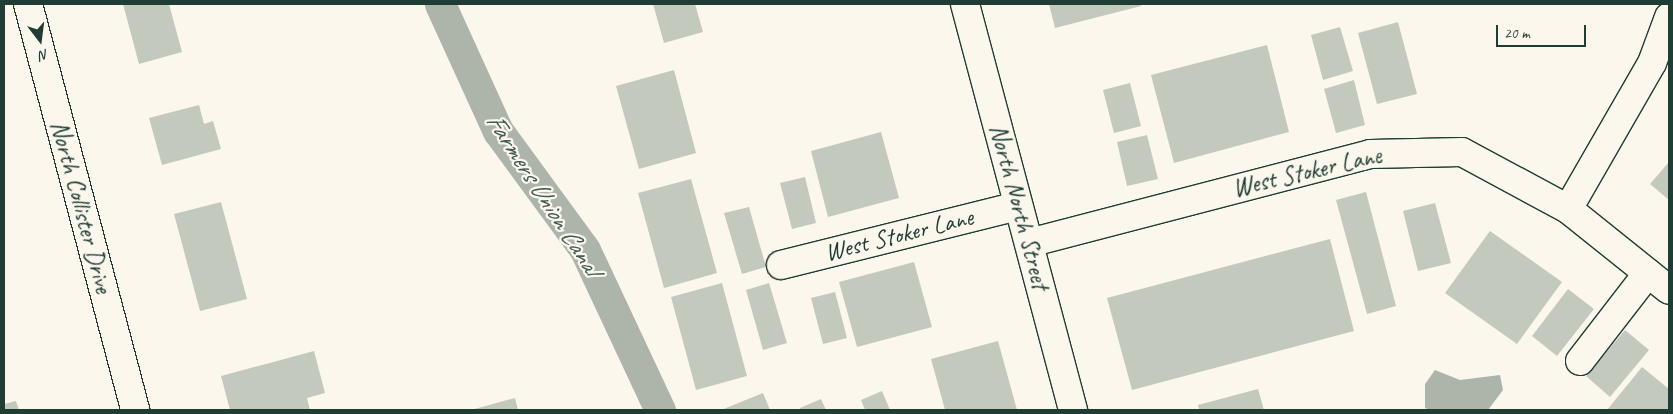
<!DOCTYPE html>
<style>
body{margin:0}
#map{position:relative;width:1673px;height:414px;overflow:hidden;background:#fbf7ec;font-family:Caveat,sans-serif}
div>[style]{position:absolute}
[style*='--x']{left:calc(var(--x)*1px);top:calc(var(--y)*1px);width:calc(var(--w)*1px);rotate:calc(var(--a)*1deg)}
.water>*{inset:0;background:#adb4aa}
.canal>*{height:31px;margin:-15.5px;padding:0 15.5px;transform-origin:15.5px;border-radius:15.5px;background:#adb4aa}
.building>*{inset:0;background:#c4c9be}
.roads{filter:drop-shadow(1px 0 #1f3d34) drop-shadow(-1px 0 #1f3d34) drop-shadow(0 1px #1f3d34) drop-shadow(0 -1px #1f3d34)}
.minor>*{height:28px;margin:-14px;padding:0 14px;transform-origin:14px;border-radius:14px;background:#fbf7ec}
span{translate:-50% -50%;white-space:nowrap;text-align:center;line-height:1.15;-webkit-text-stroke:4.5px #fbf7ec;paint-order:stroke}
.street-label{font-size:25px;color:#1f3d34}
.water-label{font-size:26px;color:#425b52;font-style:italic}
.frame{position:absolute;inset:0;border:5px solid #1f3d34;pointer-events:none}
.north{position:absolute;left:15px;top:15px;width:50px;height:50px;-webkit-text-stroke:4px #fbf7ec;paint-order:stroke;rotate:165deg;font-size:14px;font-weight:700;line-height:20px;text-align:center;color:#1f3d34}
.north::after{content:'';display:block;margin:auto;width:18px;height:22px;background:#1f3d34;clip-path:polygon(50% 0,100% 100%,50% 72%,0 100%)}
.scale{position:absolute;left:1496px;top:25px;width:90px;height:22px;box-sizing:border-box;border:2px solid #1f3d34;border-top:0;padding-left:6px;font-size:15px;line-height:18px;white-space:nowrap;color:#1f3d34;-webkit-text-stroke:4px #fbf7ec;paint-order:stroke}
</style>
<div id="map">
<div class="water">
<i style="clip-path:polygon(1435px 370px,1460px 380px,1500px 375px,1503px 390px,1488px 410px,1430px 410px,1425px 408px,1425px 384px)"></i>
</div>
<div class="canal">
<i style="--x:440;--y:4;--w:140;--a:65.5"></i>
<i style="--x:498;--y:131;--w:147;--a:53.8"></i>
<i style="--x:585;--y:250;--w:177;--a:64.9"></i>
</div>
<div class="building">
<i style="clip-path:polygon(123px 4px,169px 4px,182px 52px,139px 64px)"></i>
<i style="clip-path:polygon(653px 4px,695px 4px,703px 32px,664px 43px)"></i>
<i style="clip-path:polygon(1049px 4px,1140px 4px,1141px 6px,1055px 28px)"></i>
<i style="clip-path:polygon(1398px 22px,1417px 94px,1377px 104px,1358px 33px)"></i>
<i style="clip-path:polygon(1340px 27px,1353px 71px,1323px 80px,1311px 35px)"></i>
<i style="clip-path:polygon(1267px 45px,1289px 132px,1174px 163px,1151px 75px)"></i>
<i style="clip-path:polygon(674px 70px,696px 153px,639px 169px,616px 86px)"></i>
<i style="clip-path:polygon(1354px 80px,1365px 125px,1336px 133px,1324px 89px)"></i>
<i style="clip-path:polygon(1130px 83px,1141px 126px,1114px 133px,1103px 90px)"></i>
<i style="clip-path:polygon(199px 105px,204px 124px,213px 121px,221px 149px,162px 165px,149px 118px)"></i>
<i style="clip-path:polygon(881px 132px,899px 198px,828px 217px,811px 151px)"></i>
<i style="clip-path:polygon(1147px 135px,1158px 179px,1127px 186px,1117px 142px)"></i>
<i style="clip-path:polygon(1669px 162px,1669px 200px,1650px 184px)"></i>
<i style="clip-path:polygon(805px 177px,816px 223px,792px 229px,780px 183px)"></i>
<i style="clip-path:polygon(691px 179px,717px 273px,664px 288px,638px 193px)"></i>
<i style="clip-path:polygon(1366px 192px,1396px 306px,1367px 314px,1336px 200px)"></i>
<i style="clip-path:polygon(221px 202px,247px 299px,200px 311px,174px 214px)"></i>
<i style="clip-path:polygon(1435px 203px,1451px 263px,1418px 271px,1403px 211px)"></i>
<i style="clip-path:polygon(749px 207px,766px 267px,742px 274px,724px 213px)"></i>
<i style="clip-path:polygon(1490px 231px,1562px 282px,1517px 344px,1445px 293px)"></i>
<i style="clip-path:polygon(1330px 239px,1354px 331px,1132px 390px,1107px 298px)"></i>
<i style="clip-path:polygon(914px 262px,932px 327px,857px 347px,839px 282px)"></i>
<i style="clip-path:polygon(722px 283px,747px 376px,696px 390px,671px 297px)"></i>
<i style="clip-path:polygon(769px 283px,787px 343px,763px 350px,746px 290px)"></i>
<i style="clip-path:polygon(1568px 289px,1594px 309px,1557px 356px,1532px 336px)"></i>
<i style="clip-path:polygon(835px 292px,847px 338px,823px 344px,811px 298px)"></i>
<i style="clip-path:polygon(1625px 330px,1649px 350px,1610px 397px,1586px 376px)"></i>
<i style="clip-path:polygon(998px 341px,1017px 410px,945px 410px,931px 359px)"></i>
<i style="clip-path:polygon(314px 351px,325px 393px,307px 398px,310px 410px,230px 410px,221px 376px)"></i>
<i style="clip-path:polygon(1642px 367px,1669px 389px,1669px 410px,1607px 410px)"></i>
<i style="clip-path:polygon(1258px 389px,1264px 410px,1199px 410px,1198px 405px)"></i>
<i style="clip-path:polygon(882px 391px,890px 410px,865px 410px,861px 400px)"></i>
<i style="clip-path:polygon(763px 393px,770px 410px,721px 410px)"></i>
<i style="clip-path:polygon(515px 398px,518px 410px,471px 410px)"></i>
<i style="clip-path:polygon(821px 399px,826px 410px,801px 410px,800px 408px)"></i>
<i style="clip-path:polygon(16px 401px,19px 410px,4px 410px,4px 404px)"></i>
</div>
<div class="roads">
<div class="minor">
<i style="--x:28;--y:4;--w:420;--a:75.2"></i>
<i style="--x:965;--y:4;--w:420;--a:75.1"></i>
<i style="--x:1568;--y:209;--w:168;--a:-60.1"></i>
<i style="--x:1652;--y:63;--w:49;--a:-69.7"></i>
<i style="--x:1029;--y:243;--w:352;--a:-14.6"></i>
<i style="--x:1370;--y:154;--w:92;--a:-1.2"></i>
<i style="--x:1462;--y:152;--w:120;--a:28.3"></i>
<i style="--x:1568;--y:209;--w:129;--a:38.7"></i>
<i style="--x:781;--y:265;--w:244;--a:-14"></i>
<i style="--x:1580;--y:361;--w:111;--a:-52.3"></i>
</div>
</div>
<div class="street-label">
<span style="left:1307px;top:172px;rotate:-13deg">West Stoker Lane</span>
<span style="left:81px;top:207px;rotate:75deg">North Collister Drive</span>
<span style="left:1019px;top:207px;rotate:75deg">North North Street</span>
<span style="left:899px;top:235px;rotate:-14deg">West Stoker Lane</span>
</div>
<div class="water-label">
<span style="left:543px;top:194px;rotate:57deg">Farmers Union Canal</span>
</div>
<div class="frame"></div>
<div class="north">N</div>
<div class="scale">20 m</div>
</div>
